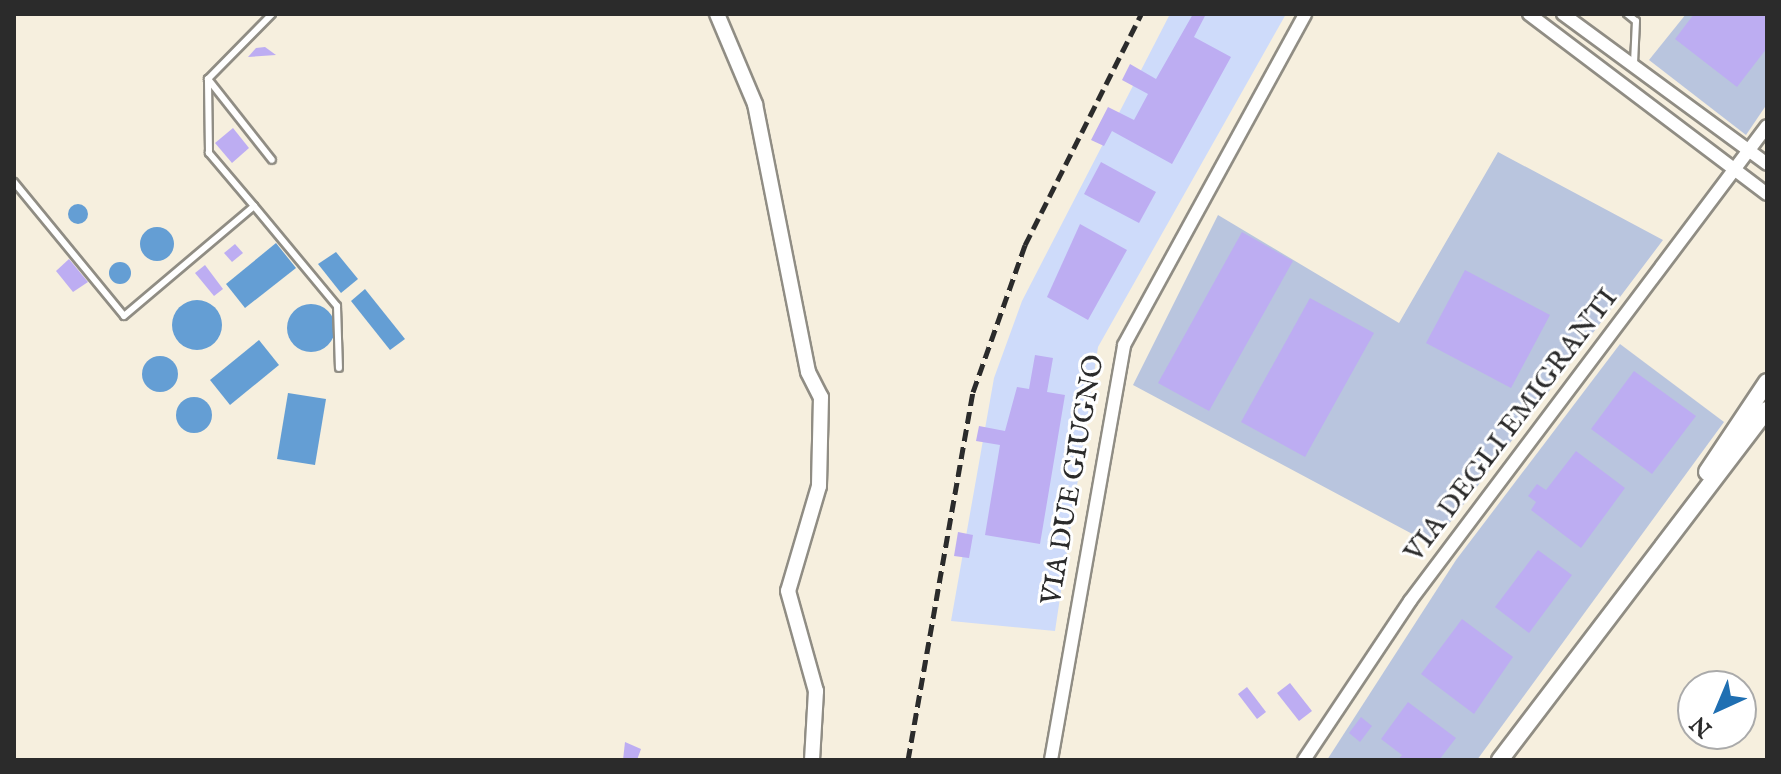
<!DOCTYPE html>
<style>
body{margin:0}
#map{position:relative;width:1781px;height:774px;overflow:hidden;background:#f6efde;font-family:"IM FELL English",serif}
div>[style]{position:absolute}
[style*='--x']{left:calc(var(--x)*1px);top:calc(var(--y)*1px);width:calc(var(--w)*1px);rotate:calc(var(--a)*1deg)}
.built>*{inset:0;background:#cedbfa}
.industrial>*{inset:0;background:#b9c5de}
.water>*{inset:0;background:#649ed4}
.round{border-radius:50%}
.building>*{inset:0;background:#bdadf2}
.roads{filter:drop-shadow(2px 0 #908d84) drop-shadow(-2px 0 #908d84) drop-shadow(0 2px #908d84) drop-shadow(0 -2px #908d84)}
.service>*{height:6px;margin:-3px;padding:0 3px;transform-origin:3px;border-radius:3px;background:#fff}
.minor>*{height:12px;margin:-6px;padding:0 6px;transform-origin:6px;border-radius:6px;background:#fff}
.tertiary>*{height:14px;margin:-7px;padding:0 7px;transform-origin:7px;border-radius:7px;background:#fff}
.secondary>*{height:16px;margin:-8px;padding:0 8px;transform-origin:8px;border-radius:8px;background:#fff}
.rail>*{height:5px;margin-top:-2.5px;transform-origin:0;background:repeating-linear-gradient(90deg,#2b2b2b 0 12px,transparent 0 18px)}
span{translate:-50% -50%;white-space:nowrap;text-align:center;line-height:1.15;-webkit-text-stroke:6px #fff;paint-order:stroke}
.street-label{font-size:28px;color:#2b2b2b}
.frame{position:absolute;inset:0;border:16px solid #2b2b2b;pointer-events:none}
.north{position:absolute;left:1677px;top:670px;width:80px;height:80px;box-sizing:border-box;background:#fff;border:2px solid #aaa;border-radius:50%;rotate:224deg;font-size:22px;font-weight:700;line-height:32px;text-align:center;color:#2b2b2b}
.north::after{content:'';display:block;margin:auto;width:28px;height:36px;background:#1f6fb2;clip-path:polygon(50% 0,100% 100%,50% 72%,0 100%)}
</style>
<div id="map">
<div class="built">
<i style="clip-path:polygon(1170px 14px,1286px 14px,1098px 347px,1055px 631px,951px 621px,994px 378px,1022px 301px)"></i>
</div>
<div class="industrial">
<i style="clip-path:polygon(1686px 14px,1767px 14px,1767px 104px,1746px 135px,1649px 60px)"></i>
<i style="clip-path:polygon(1498px 152px,1663px 240px,1433px 545px,1133px 385px,1218px 215px,1399px 323px)"></i>
<i style="clip-path:polygon(1620px 344px,1724px 422px,1477px 760px,1327px 760px,1456px 560px)"></i>
</div>
<div class="water">
<i class="round" style="left:68px;top:204px;width:20px;height:20px"></i>
<i class="round" style="left:140px;top:227px;width:34px;height:34px"></i>
<i style="clip-path:polygon(276px 243px,296px 268px,245px 308px,226px 284px)"></i>
<i style="clip-path:polygon(336px 252px,358px 279px,341px 293px,318px 264px)"></i>
<i class="round" style="left:109px;top:262px;width:22px;height:22px"></i>
<i style="clip-path:polygon(365px 289px,405px 339px,390px 350px,351px 301px)"></i>
<i class="round" style="left:172px;top:300px;width:50px;height:50px"></i>
<i class="round" style="left:287px;top:304px;width:48px;height:48px"></i>
<i style="clip-path:polygon(259px 340px,279px 365px,230px 405px,210px 380px)"></i>
<i class="round" style="left:142px;top:356px;width:36px;height:36px"></i>
<i style="clip-path:polygon(288px 393px,326px 399px,315px 465px,277px 459px)"></i>
<i class="round" style="left:176px;top:397px;width:36px;height:36px"></i>
</div>
<div class="building">
<i style="clip-path:polygon(1193px 14px,1206px 14px,1194px 37px,1231px 57px,1172px 164px,1112px 131px,1104px 146px,1091px 140px,1108px 107px,1134px 120px,1148px 94px,1122px 80px,1130px 64px,1156px 79px)"></i>
<i style="clip-path:polygon(1694px 14px,1767px 14px,1767px 48px,1737px 87px,1675px 39px)"></i>
<i style="clip-path:polygon(265px 47px,276px 55px,248px 57px,256px 48px)"></i>
<i style="clip-path:polygon(233px 128px,249px 148px,232px 163px,215px 143px)"></i>
<i style="clip-path:polygon(1101px 162px,1156px 192px,1139px 223px,1084px 194px)"></i>
<i style="clip-path:polygon(1080px 224px,1127px 250px,1088px 320px,1047px 297px)"></i>
<i style="clip-path:polygon(1242px 232px,1293px 261px,1209px 411px,1158px 383px)"></i>
<i style="clip-path:polygon(235px 244px,243px 253px,232px 262px,224px 253px)"></i>
<i style="clip-path:polygon(69px 259px,88px 282px,73px 292px,56px 271px)"></i>
<i style="clip-path:polygon(205px 265px,223px 289px,214px 296px,195px 273px)"></i>
<i style="clip-path:polygon(1465px 270px,1550px 315px,1511px 388px,1426px 343px)"></i>
<i style="clip-path:polygon(1310px 298px,1374px 333px,1305px 457px,1241px 422px)"></i>
<i style="clip-path:polygon(1035px 355px,1053px 358px,1047px 392px,1065px 395px,1040px 544px,985px 535px,1000px 445px,976px 441px,979px 426px,1005px 431px,1017px 387px,1029px 389px)"></i>
<i style="clip-path:polygon(1634px 371px,1696px 416px,1652px 474px,1591px 429px)"></i>
<i style="clip-path:polygon(1576px 451px,1625px 488px,1581px 548px,1531px 510px,1536px 502px,1528px 496px,1537px 484px,1546px 490px)"></i>
<i style="clip-path:polygon(958px 532px,973px 535px,969px 558px,954px 556px)"></i>
<i style="clip-path:polygon(1538px 550px,1572px 575px,1529px 633px,1495px 607px)"></i>
<i style="clip-path:polygon(1462px 619px,1513px 657px,1474px 714px,1421px 674px)"></i>
<i style="clip-path:polygon(1290px 683px,1312px 711px,1299px 721px,1277px 693px)"></i>
<i style="clip-path:polygon(1247px 687px,1266px 712px,1257px 719px,1238px 694px)"></i>
<i style="clip-path:polygon(1408px 702px,1456px 738px,1439px 760px,1398px 760px,1402px 755px,1381px 739px)"></i>
<i style="clip-path:polygon(1361px 717px,1372px 726px,1360px 742px,1349px 733px)"></i>
<i style="clip-path:polygon(625px 742px,641px 749px,637px 760px,623px 760px)"></i>
</div>
<div class="roads">
<div class="service">
<i style="--x:1627;--y:14;--w:11;--a:38"></i>
<i style="--x:1636;--y:21;--w:42;--a:92.7"></i>
<i style="--x:208;--y:79;--w:103;--a:51.7"></i>
<i style="--x:14;--y:182;--w:173;--a:50.6"></i>
<i style="--x:124;--y:316;--w:170;--a:-40.2"></i>
<i style="--x:254;--y:206;--w:70;--a:-130.3"></i>
<i style="--x:209;--y:153;--w:74;--a:-90.8"></i>
<i style="--x:208;--y:79;--w:91;--a:-45.4"></i>
<i style="--x:254;--y:206;--w:130;--a:50.3"></i>
<i style="--x:337;--y:306;--w:62;--a:88.2"></i>
</div>
<div class="minor">
<i style="--x:1529;--y:14;--w:298;--a:37.1"></i>
<i style="--x:1563;--y:14;--w:253;--a:36.3"></i>
<i style="--x:1051;--y:760;--w:421;--a:-80"></i>
<i style="--x:1124;--y:345;--w:377;--a:-61.3"></i>
<i style="--x:1304;--y:760;--w:191;--a:-56.3"></i>
<i style="--x:1410;--y:601;--w:594;--a:-53.07"></i>
</div>
<div class="tertiary">
<i style="--x:717;--y:14;--w:98;--a:67.1"></i>
<i style="--x:755;--y:104;--w:273;--a:78.8"></i>
<i style="--x:808;--y:372;--w:28;--a:63"></i>
<i style="--x:821;--y:397;--w:89;--a:91.3"></i>
<i style="--x:819;--y:486;--w:109;--a:106.4"></i>
<i style="--x:788;--y:591;--w:104;--a:74.4"></i>
<i style="--x:816;--y:691;--w:69;--a:93.3"></i>
</div>
<div class="secondary">
<i style="--x:1707;--y:472;--w:108;--a:-56.3"></i>
<i style="--x:1500;--y:760;--w:440;--a:-52.7"></i>
</div>
</div>
<div class="rail">
<i style="--x:908;--y:760;--w:374;--a:-80"></i>
<i style="--x:973;--y:392;--w:156;--a:-70.5"></i>
<i style="--x:1025;--y:245;--w:258;--a:-63.3"></i>
</div>
<div class="street-label">
<span style="left:1512px;top:426px;rotate:-53deg">VIA DEGLI EMIGRANTI</span>
<span style="left:1074px;top:480px;rotate:-80deg">VIA DUE GIUGNO</span>
</div>
<div class="frame"></div>
<div class="north">N</div>
</div>
